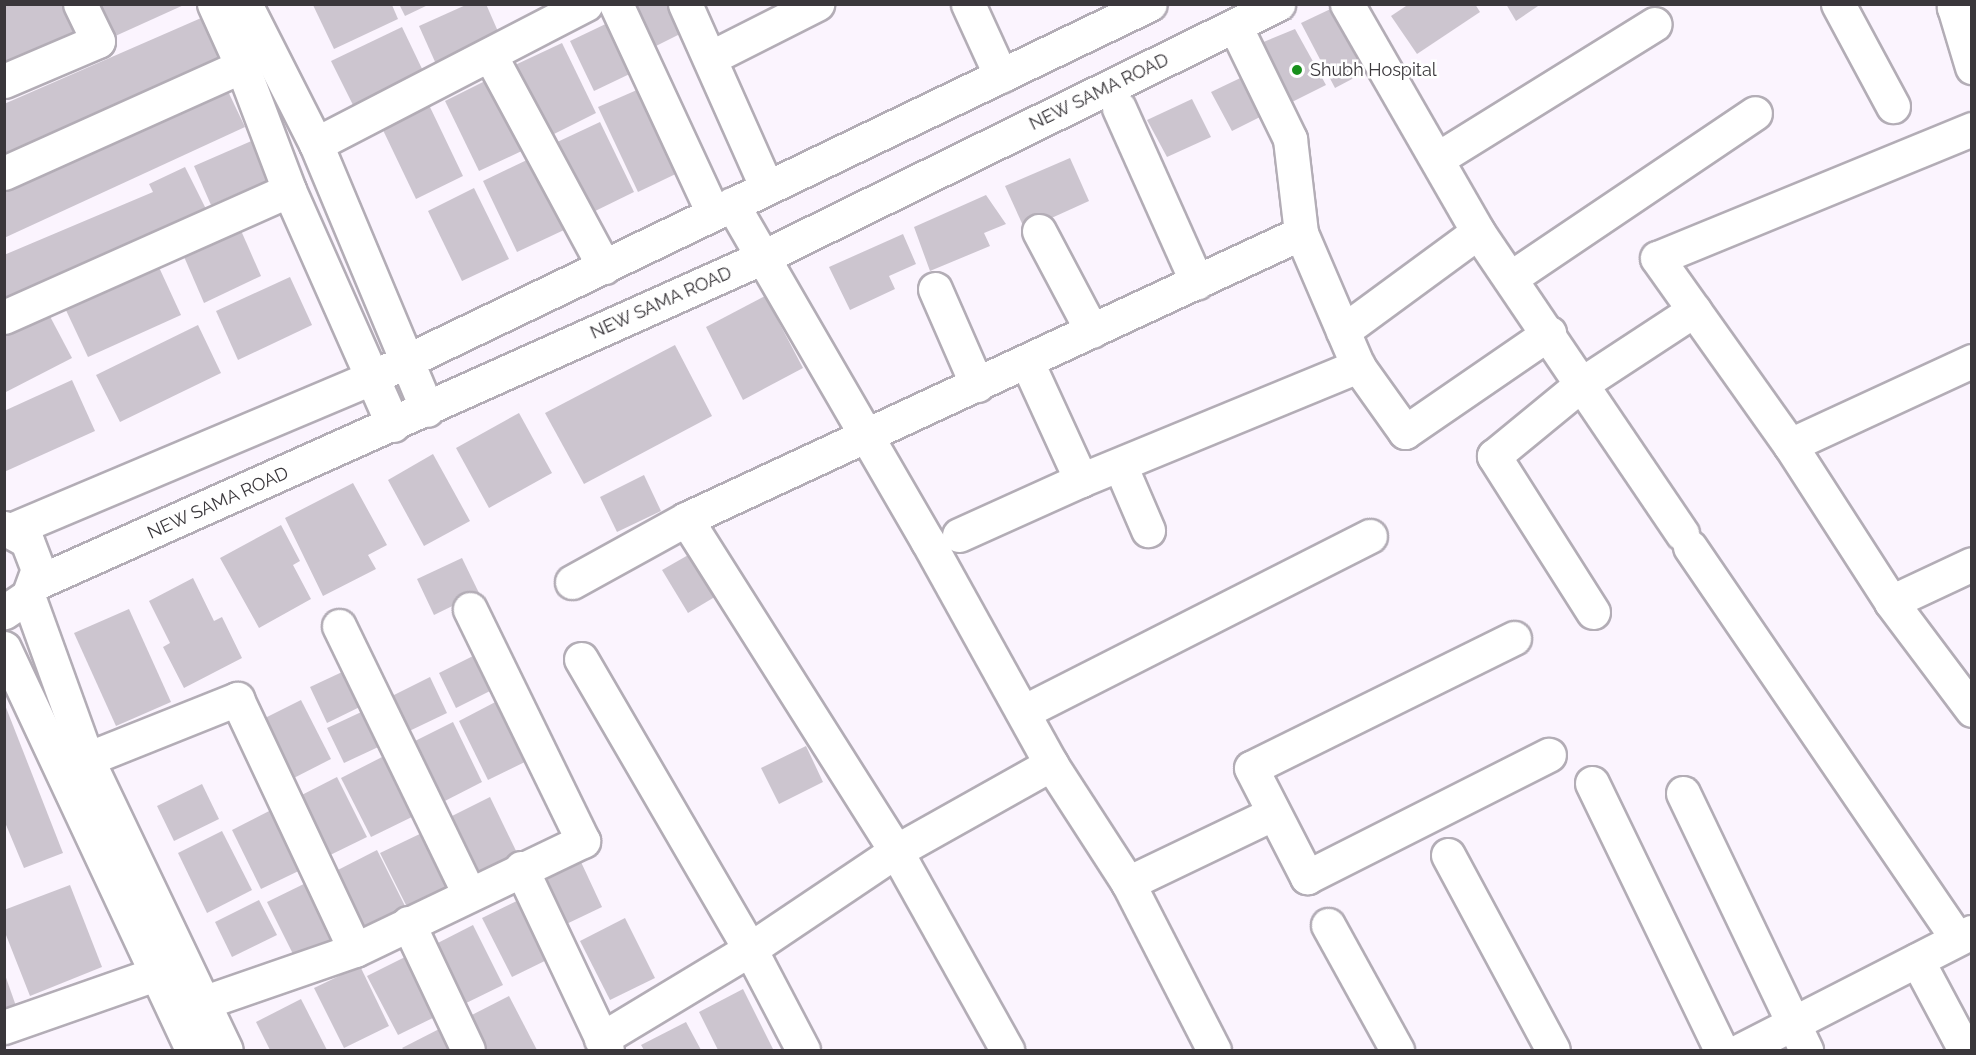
<!DOCTYPE html>
<style>
body{margin:0}
#map{position:relative;width:1976px;height:1055px;overflow:hidden;background:#fbf4fe;font-family:Raleway,sans-serif}
div>[style]{position:absolute}
[style*='--x']{left:calc(var(--x)*1px);top:calc(var(--y)*1px);width:calc(var(--w)*1px);rotate:calc(var(--a)*1deg)}
.building>*{inset:0;background:#ccc5cf}
.roads{filter:drop-shadow(2px 0 #b3adb6) drop-shadow(-2px 0 #b3adb6) drop-shadow(0 2px #b3adb6) drop-shadow(0 -2px #b3adb6)}
.street>*{height:33px;margin:-16.5px;padding:0 16.5px;transform-origin:16.5px;border-radius:16.5px;background:#fff}
.secondary>*{height:33px;margin:-16.5px;padding:0 16.5px;transform-origin:16.5px;border-radius:16.5px;background:#fff}
.dots>*{width:16px;height:16px;translate:-50% -50%;box-sizing:border-box;border:3px solid #fff;border-radius:50%}
span{translate:-50% -50%;white-space:nowrap;text-align:center;line-height:1.15;-webkit-text-stroke:5px #fff;paint-order:stroke}
.poi-label{font-size:18px;color:#3a373b}
.left{translate:0 -50%;text-align:left}
.street-label{font-size:18px;color:#3a373b}
.frame{position:absolute;inset:0;border:6px solid #3a373b;pointer-events:none}
</style>
<div id="map">
<div class="building">
<i style="clip-path:polygon(4px 4px,65px 4px,77px 31px,4px 65px)"></i>
<i style="clip-path:polygon(96px 4px,186px 4px,111px 38px)"></i>
<i style="clip-path:polygon(399px 4px,430px 4px,405px 16px)"></i>
<i style="clip-path:polygon(468px 4px,486px 4px,500px 36px,436px 64px,419px 26px)"></i>
<i style="clip-path:polygon(623px 4px,677px 4px,690px 29px,646px 51px)"></i>
<i style="clip-path:polygon(1409px 4px,1475px 4px,1480px 12px,1417px 54px,1391px 16px)"></i>
<i style="clip-path:polygon(1506px 4px,1541px 4px,1516px 21px)"></i>
<i style="clip-path:polygon(313px 5px,392px 5px,398px 19px,334px 49px)"></i>
<i style="clip-path:polygon(1339px 5px,1369px 70px,1335px 88px,1301px 23px)"></i>
<i style="clip-path:polygon(208px 15px,228px 61px,4px 161px,4px 104px)"></i>
<i style="clip-path:polygon(614px 20px,638px 70px,594px 91px,570px 41px)"></i>
<i style="clip-path:polygon(402px 27px,425px 75px,355px 109px,331px 61px)"></i>
<i style="clip-path:polygon(1295px 29px,1326px 85px,1284px 106px,1254px 46px)"></i>
<i style="clip-path:polygon(562px 43px,596px 113px,550px 136px,515px 65px)"></i>
<i style="clip-path:polygon(1255px 71px,1274px 110px,1232px 131px,1211px 92px)"></i>
<i style="clip-path:polygon(491px 78px,526px 149px,479px 171px,445px 101px)"></i>
<i style="clip-path:polygon(225px 85px,245px 127px,4px 238px,4px 186px)"></i>
<i style="clip-path:polygon(646px 86px,684px 170px,638px 192px,598px 107px)"></i>
<i style="clip-path:polygon(1192px 99px,1211px 137px,1167px 157px,1147px 120px)"></i>
<i style="clip-path:polygon(429px 105px,463px 176px,416px 199px,382px 128px)"></i>
<i style="clip-path:polygon(600px 122px,634px 192px,587px 215px,553px 144px)"></i>
<i style="clip-path:polygon(258px 138px,275px 177px,211px 205px,194px 166px)"></i>
<i style="clip-path:polygon(1070px 158px,1089px 201px,1025px 230px,1005px 186px)"></i>
<i style="clip-path:polygon(529px 159px,564px 230px,517px 252px,483px 181px)"></i>
<i style="clip-path:polygon(185px 167px,207px 211px,4px 304px,4px 255px,153px 192px,149px 184px)"></i>
<i style="clip-path:polygon(474px 188px,509px 259px,462px 281px,428px 211px)"></i>
<i style="clip-path:polygon(986px 195px,1006px 224px,984px 233px,990px 246px,930px 271px,914px 227px)"></i>
<i style="clip-path:polygon(239px 226px,261px 276px,204px 303px,182px 252px)"></i>
<i style="clip-path:polygon(903px 234px,916px 264px,889px 276px,895px 289px,850px 310px,829px 267px)"></i>
<i style="clip-path:polygon(157px 263px,181px 315px,88px 357px,64px 306px)"></i>
<i style="clip-path:polygon(290px 277px,312px 325px,238px 360px,216px 311px)"></i>
<i style="clip-path:polygon(765px 296px,803px 368px,743px 400px,706px 327px)"></i>
<i style="clip-path:polygon(45px 307px,72px 358px,4px 393px,4px 328px)"></i>
<i style="clip-path:polygon(198px 325px,221px 373px,120px 422px,96px 375px)"></i>
<i style="clip-path:polygon(675px 345px,712px 416px,584px 484px,545px 413px)"></i>
<i style="clip-path:polygon(72px 380px,95px 431px,4px 472px,4px 411px)"></i>
<i style="clip-path:polygon(519px 413px,552px 473px,489px 508px,456px 448px)"></i>
<i style="clip-path:polygon(433px 454px,470px 521px,424px 546px,388px 480px)"></i>
<i style="clip-path:polygon(644px 475px,661px 511px,617px 532px,600px 497px)"></i>
<i style="clip-path:polygon(353px 483px,387px 545px,368px 555px,376px 569px,323px 596px,285px 518px)"></i>
<i style="clip-path:polygon(281px 525px,300px 561px,293px 565px,311px 599px,259px 628px,220px 558px)"></i>
<i style="clip-path:polygon(697px 550px,723px 592px,688px 613px,662px 570px)"></i>
<i style="clip-path:polygon(462px 558px,479px 593px,434px 615px,417px 579px)"></i>
<i style="clip-path:polygon(193px 578px,214px 621px,222px 617px,242px 658px,184px 688px,163px 647px,170px 643px,149px 601px)"></i>
<i style="clip-path:polygon(129px 609px,171px 702px,116px 726px,74px 633px)"></i>
<i style="clip-path:polygon(483px 651px,500px 686px,456px 708px,439px 673px)"></i>
<i style="clip-path:polygon(355px 666px,372px 701px,327px 723px,310px 687px)"></i>
<i style="clip-path:polygon(430px 677px,447px 713px,403px 734px,386px 699px)"></i>
<i style="clip-path:polygon(503px 698px,533px 758px,488px 780px,459px 721px)"></i>
<i style="clip-path:polygon(301px 700px,331px 759px,286px 782px,257px 722px)"></i>
<i style="clip-path:polygon(5px 705px,63px 853px,24px 868px,4px 820px)"></i>
<i style="clip-path:polygon(372px 707px,389px 742px,344px 763px,327px 728px)"></i>
<i style="clip-path:polygon(453px 722px,482px 782px,437px 805px,407px 745px)"></i>
<i style="clip-path:polygon(806px 746px,823px 782px,779px 804px,761px 768px)"></i>
<i style="clip-path:polygon(386px 755px,416px 815px,371px 837px,341px 778px)"></i>
<i style="clip-path:polygon(337px 777px,367px 837px,322px 859px,292px 800px)"></i>
<i style="clip-path:polygon(202px 784px,219px 819px,174px 841px,157px 806px)"></i>
<i style="clip-path:polygon(490px 797px,519px 857px,474px 880px,444px 820px)"></i>
<i style="clip-path:polygon(277px 807px,307px 867px,261px 889px,232px 830px)"></i>
<i style="clip-path:polygon(222px 831px,252px 890px,207px 913px,178px 853px)"></i>
<i style="clip-path:polygon(426px 831px,455px 890px,410px 913px,380px 853px)"></i>
<i style="clip-path:polygon(377px 850px,407px 910px,362px 932px,332px 873px)"></i>
<i style="clip-path:polygon(581px 862px,602px 907px,558px 928px,537px 884px)"></i>
<i style="clip-path:polygon(312px 880px,342px 939px,297px 962px,267px 902px)"></i>
<i style="clip-path:polygon(70px 885px,102px 967px,30px 996px,4px 930px,4px 910px)"></i>
<i style="clip-path:polygon(527px 896px,557px 955px,512px 977px,482px 918px)"></i>
<i style="clip-path:polygon(259px 900px,277px 935px,232px 957px,215px 922px)"></i>
<i style="clip-path:polygon(625px 918px,655px 978px,610px 1000px,580px 941px)"></i>
<i style="clip-path:polygon(473px 925px,503px 985px,458px 1007px,428px 948px)"></i>
<i style="clip-path:polygon(413px 953px,443px 1013px,398px 1035px,367px 976px)"></i>
<i style="clip-path:polygon(360px 966px,389px 1026px,344px 1048px,314px 988px)"></i>
<i style="clip-path:polygon(4px 972px,16px 1006px,4px 1010px)"></i>
<i style="clip-path:polygon(743px 989px,773px 1049px,771px 1050px,718px 1050px,699px 1012px)"></i>
<i style="clip-path:polygon(509px 996px,537px 1050px,480px 1050px,464px 1019px)"></i>
<i style="clip-path:polygon(301px 999px,327px 1050px,270px 1050px,256px 1022px)"></i>
<i style="clip-path:polygon(686px 1022px,701px 1050px,644px 1050px,641px 1045px)"></i>
<i style="clip-path:polygon(447px 1025px,460px 1050px,404px 1050px,402px 1048px)"></i>
</div>
<div class="roads">
<div class="street">
<i style="--x:616;--y:4;--w:230;--a:65.1"></i>
<i style="--x:685;--y:4;--w:201;--a:66"></i>
<i style="--x:968;--y:4;--w:79;--a:65.4"></i>
<i style="--x:1347;--y:4;--w:263;--a:60.1"></i>
<i style="--x:1478;--y:232;--w:364;--a:55.9"></i>
<i style="--x:1838;--y:4;--w:116;--a:61.7"></i>
<i style="--x:1960;--y:4;--w:7;--a:153"></i>
<i style="--x:1954;--y:7;--w:63;--a:73.3"></i>
<i style="--x:1235;--y:26;--w:126;--a:64"></i>
<i style="--x:1290;--y:139;--w:95;--a:83.3"></i>
<i style="--x:1301;--y:233;--w:145;--a:66.8"></i>
<i style="--x:1358;--y:366;--w:81;--a:54.5"></i>
<i style="--x:1405;--y:432;--w:175;--a:-34.5"></i>
<i style="--x:490;--y:55;--w:241;--a:61.7"></i>
<i style="--x:712;--y:57;--w:118;--a:-26.8"></i>
<i style="--x:4;--y:81;--w:102;--a:-23.1"></i>
<i style="--x:98;--y:41;--w:41;--a:-115.9"></i>
<i style="--x:1119;--y:108;--w:191;--a:65.9"></i>
<i style="--x:1972;--y:129;--w:340;--a:157.7"></i>
<i style="--x:1657;--y:258;--w:229;--a:54.6"></i>
<i style="--x:1790;--y:445;--w:187;--a:57.2"></i>
<i style="--x:1891;--y:602;--w:135;--a:53.1"></i>
<i style="--x:316;--y:144;--w:304;--a:-27.4"></i>
<i style="--x:1437;--y:159;--w:256;--a:-31.8"></i>
<i style="--x:4;--y:173;--w:261;--a:-24.2"></i>
<i style="--x:732;--y:204;--w:391;--a:59.9"></i>
<i style="--x:928;--y:542;--w:254;--a:61"></i>
<i style="--x:1051;--y:764;--w:142;--a:57.1"></i>
<i style="--x:1128;--y:883;--w:188;--a:62.8"></i>
<i style="--x:1039;--y:231;--w:113;--a:62.1"></i>
<i style="--x:1512;--y:277;--w:293;--a:-34"></i>
<i style="--x:935;--y:289;--w:105;--a:66.4"></i>
<i style="--x:4;--y:317;--w:312;--a:-24"></i>
<i style="--x:1343;--y:331;--w:167;--a:-36.3"></i>
<i style="--x:1027;--y:362;--w:130;--a:65.4"></i>
<i style="--x:1790;--y:445;--w:200;--a:-24.8"></i>
<i style="--x:1120;--y:465;--w:71;--a:66.7"></i>
<i style="--x:686;--y:519;--w:393;--a:57.7"></i>
<i style="--x:896;--y:851;--w:228;--a:60.8"></i>
<i style="--x:959;--y:535;--w:134;--a:-24.3"></i>
<i style="--x:1081;--y:480;--w:300;--a:-22.4"></i>
<i style="--x:1690;--y:547;--w:474;--a:55.7"></i>
<i style="--x:572;--y:582;--w:130;--a:-28.9"></i>
<i style="--x:686;--y:519;--w:678;--a:-24.94"></i>
<i style="--x:1891;--y:602;--w:89;--a:-25.1"></i>
<i style="--x:1593;--y:612;--w:185;--a:-122.4"></i>
<i style="--x:1494;--y:456;--w:115;--a:-39.4"></i>
<i style="--x:1583;--y:383;--w:133;--a:-33.3"></i>
<i style="--x:339;--y:626;--w:298;--a:64.1"></i>
<i style="--x:1514;--y:638;--w:293;--a:153.7"></i>
<i style="--x:1251;--y:768;--w:123;--a:62.8"></i>
<i style="--x:1307;--y:877;--w:271;--a:-26.8"></i>
<i style="--x:581;--y:659;--w:336;--a:59.8"></i>
<i style="--x:750;--y:949;--w:114;--a:62.3"></i>
<i style="--x:1023;--y:712;--w:389;--a:-26.9"></i>
<i style="--x:87;--y:759;--w:162;--a:-21.8"></i>
<i style="--x:237;--y:699;--w:277;--a:64.8"></i>
<i style="--x:1592;--y:783;--w:297;--a:64.2"></i>
<i style="--x:1683;--y:793;--w:285;--a:64.4"></i>
<i style="--x:1448;--y:855;--w:221;--a:61.7"></i>
<i style="--x:521;--y:868;--w:201;--a:64.7"></i>
<i style="--x:1128;--y:883;--w:160;--a:-25.6"></i>
<i style="--x:408;--y:923;--w:140;--a:64.7"></i>
<i style="--x:1328;--y:925;--w:143;--a:61.1"></i>
<i style="--x:1917;--y:960;--w:102;--a:61.9"></i>
<i style="--x:202;--y:1003;--w:162;--a:-19.1"></i>
<i style="--x:355;--y:950;--w:253;--a:-25.6"></i>
<i style="--x:583;--y:841;--w:258;--a:-116"></i>
<i style="--x:4;--y:1027;--w:160;--a:-19.3"></i>
<i style="--x:601;--y:1039;--w:174;--a:-31.1"></i>
<i style="--x:750;--y:949;--w:176;--a:-33.9"></i>
<i style="--x:896;--y:851;--w:178;--a:-29.3"></i>
</div>
<div class="secondary">
<i style="--x:214;--y:4;--w:68;--a:65.7"></i>
<i style="--x:242;--y:66;--w:133;--a:69.2"></i>
<i style="--x:289;--y:190;--w:257;--a:66.1"></i>
<i style="--x:245;--y:4;--w:157;--a:63.1"></i>
<i style="--x:316;--y:144;--w:288;--a:67.3"></i>
<i style="--x:4;--y:528;--w:26;--a:29"></i>
<i style="--x:27;--y:541;--w:30;--a:69"></i>
<i style="--x:38;--y:569;--w:29;--a:110"></i>
<i style="--x:28;--y:596;--w:29;--a:146"></i>
<i style="--x:11;--y:530;--w:389;--a:-22.9"></i>
<i style="--x:369;--y:379;--w:866;--a:-25.65"></i>
<i style="--x:36;--y:583;--w:797;--a:-24.15"></i>
<i style="--x:763;--y:257;--w:574;--a:-26.16"></i>
<i style="--x:28;--y:596;--w:173;--a:70.1"></i>
<i style="--x:87;--y:759;--w:322;--a:64.5"></i>
<i style="--x:4;--y:648;--w:444;--a:64.9"></i>
<i style="--x:1741;--y:1050;--w:259;--a:-27.1"></i>
</div>
</div>
<div class="dots">
<i style="left:1297px;top:70px;background:#18901c"></i>
</div>
<div class="poi-label">
<span class="left" style="left:1310px;top:70px">Shubh Hospital</span>
</div>
<div class="street-label">
<span style="left:1099px;top:92px;rotate:-26deg">NEW SAMA ROAD</span>
<span style="left:661px;top:303px;rotate:-24deg">NEW SAMA ROAD</span>
<span style="left:218px;top:503px;rotate:-24deg">NEW SAMA ROAD</span>
</div>
<div class="frame"></div>
</div>
